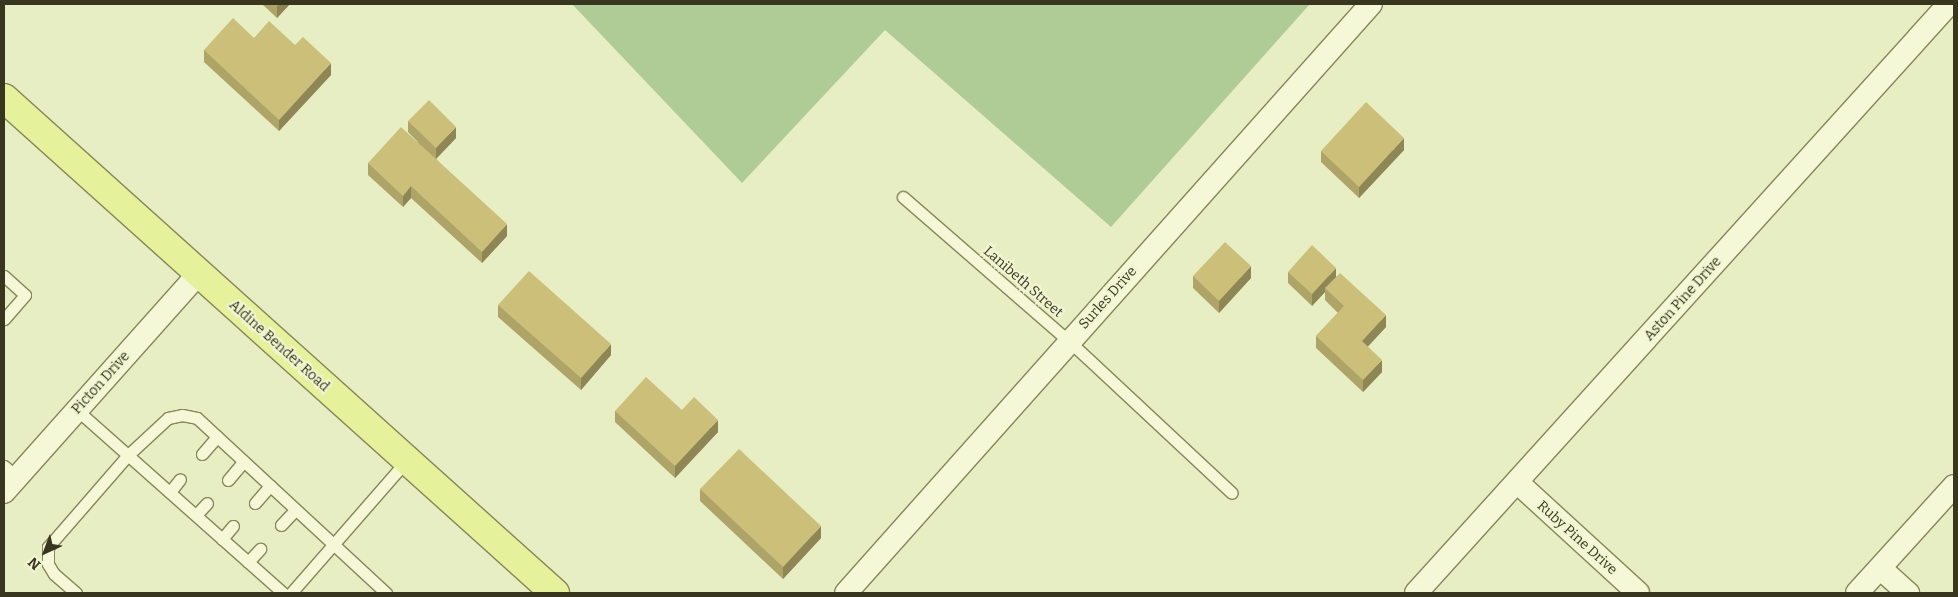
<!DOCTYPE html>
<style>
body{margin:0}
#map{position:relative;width:1958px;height:597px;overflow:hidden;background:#e8eec3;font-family:Bitter,serif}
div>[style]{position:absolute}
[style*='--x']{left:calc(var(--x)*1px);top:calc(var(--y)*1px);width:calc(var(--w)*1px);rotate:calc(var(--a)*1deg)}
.green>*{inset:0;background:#afcc97}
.roads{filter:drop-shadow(1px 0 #88865a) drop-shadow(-1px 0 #88865a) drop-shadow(0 1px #88865a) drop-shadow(0 -1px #88865a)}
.service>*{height:11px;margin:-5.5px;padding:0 5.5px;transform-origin:5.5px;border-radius:5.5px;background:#f4f8d6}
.minor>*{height:22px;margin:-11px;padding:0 11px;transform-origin:11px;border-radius:11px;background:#f4f8d6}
.primary>*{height:28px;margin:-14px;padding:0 14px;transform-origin:14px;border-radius:14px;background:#e6f19b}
.wall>*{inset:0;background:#afa468}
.shaded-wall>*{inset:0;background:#8e8655}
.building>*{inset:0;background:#cbbf79}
span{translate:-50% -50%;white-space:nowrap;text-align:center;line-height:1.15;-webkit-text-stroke:4px #f0f5d2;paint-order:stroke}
.street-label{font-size:14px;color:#38361e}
.frame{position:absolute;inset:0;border:5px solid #38361e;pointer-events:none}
.north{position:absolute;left:20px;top:527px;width:50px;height:50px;-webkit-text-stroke:4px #f0f5d2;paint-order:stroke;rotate:223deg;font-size:14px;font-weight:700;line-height:20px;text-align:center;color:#38361e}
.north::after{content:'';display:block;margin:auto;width:18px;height:22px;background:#38361e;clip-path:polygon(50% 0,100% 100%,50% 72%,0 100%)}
</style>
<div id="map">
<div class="green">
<i style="clip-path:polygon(572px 4px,1310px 4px,1111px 227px,885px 30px,742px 183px)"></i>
</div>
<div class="roads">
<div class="service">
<i style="--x:903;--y:197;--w:221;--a:41"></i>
<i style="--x:1070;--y:342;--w:221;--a:43"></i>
<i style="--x:4;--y:276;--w:28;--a:42"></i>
<i style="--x:25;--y:295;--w:32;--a:131"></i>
<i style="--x:77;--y:410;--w:276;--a:41.6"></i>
<i style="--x:202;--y:454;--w:23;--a:-49"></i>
<i style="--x:4;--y:466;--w:17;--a:40"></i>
<i style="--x:228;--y:480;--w:23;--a:-50"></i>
<i style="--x:170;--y:492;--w:16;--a:-52"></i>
<i style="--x:255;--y:503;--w:23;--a:-49"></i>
<i style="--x:196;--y:515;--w:16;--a:-47"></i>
<i style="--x:281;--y:525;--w:21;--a:-47"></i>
<i style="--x:222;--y:539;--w:17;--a:-50"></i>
<i style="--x:248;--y:562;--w:18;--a:-47"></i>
<i style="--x:76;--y:593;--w:29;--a:-139"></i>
<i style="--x:54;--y:574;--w:12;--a:-121"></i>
<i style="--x:48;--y:564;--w:17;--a:-90"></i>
<i style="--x:48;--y:547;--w:122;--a:-49"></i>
<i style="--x:128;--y:455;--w:54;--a:-42.8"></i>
<i style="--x:168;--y:418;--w:14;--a:-12"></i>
<i style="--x:182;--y:415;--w:15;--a:11"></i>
<i style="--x:197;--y:418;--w:258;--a:42.8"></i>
<i style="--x:291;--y:593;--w:176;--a:-48.9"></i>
</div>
<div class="minor">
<i style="--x:1517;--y:482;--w:164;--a:42.5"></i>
<i style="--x:4;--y:492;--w:292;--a:-48.3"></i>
<i style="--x:1880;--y:568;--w:38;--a:42"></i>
<i style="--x:846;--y:593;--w:789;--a:-48.29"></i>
<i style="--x:1416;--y:593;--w:794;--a:-47.86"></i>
<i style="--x:1857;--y:593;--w:144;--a:-47.8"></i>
</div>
<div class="primary">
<i style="--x:4;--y:98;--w:741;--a:41.94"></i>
</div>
</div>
<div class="wall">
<i style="clip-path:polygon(262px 4px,290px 4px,277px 18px)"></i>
<i style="clip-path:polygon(254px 38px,295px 45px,331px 75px,279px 131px,204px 62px,204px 50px)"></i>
<i style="clip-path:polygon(408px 121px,456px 138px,436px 159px,507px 236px,482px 263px,411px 198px,403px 207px,368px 175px,368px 163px,418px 142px,408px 132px)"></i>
<i style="clip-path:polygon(1404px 150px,1359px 198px,1321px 162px,1321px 151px)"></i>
<i style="clip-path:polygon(1288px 272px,1336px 276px,1386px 327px,1367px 347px,1382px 372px,1363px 392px,1316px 348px,1316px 336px,1338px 313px,1325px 300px,1325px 292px,1312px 306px,1288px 283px)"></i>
<i style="clip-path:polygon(1193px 276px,1251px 278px,1219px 313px,1193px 288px)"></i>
<i style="clip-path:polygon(498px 305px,611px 355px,581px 390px,498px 317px)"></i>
<i style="clip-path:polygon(682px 410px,718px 432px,675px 478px,615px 422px,615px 411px)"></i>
<i style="clip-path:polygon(700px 489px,821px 538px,783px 579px,700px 501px)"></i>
</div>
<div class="shaded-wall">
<i style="clip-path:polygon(280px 4px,290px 4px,277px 18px,277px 6px)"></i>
<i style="clip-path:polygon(331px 63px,331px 75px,279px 131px,279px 120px)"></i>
<i style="clip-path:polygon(456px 127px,456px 138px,436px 159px,436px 148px)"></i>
<i style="clip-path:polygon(1404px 138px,1404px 150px,1359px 198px,1359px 187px)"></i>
<i style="clip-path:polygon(411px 186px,411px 198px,403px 207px,403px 196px)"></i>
<i style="clip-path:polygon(507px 224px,507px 236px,482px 263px,482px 252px)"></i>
<i style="clip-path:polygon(1251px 266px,1251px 278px,1219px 313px,1219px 301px)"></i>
<i style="clip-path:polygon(1336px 268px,1336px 279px,1325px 288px,1325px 292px,1312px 306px,1312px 294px)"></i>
<i style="clip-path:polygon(1386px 315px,1386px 327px,1362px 353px,1362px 341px)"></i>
<i style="clip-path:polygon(611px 344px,611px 355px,581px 390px,581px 378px)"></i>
<i style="clip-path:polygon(1382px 360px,1382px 372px,1363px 392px,1363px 380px)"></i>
<i style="clip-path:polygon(718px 420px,718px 432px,675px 478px,675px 466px)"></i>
<i style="clip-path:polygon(821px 526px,821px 538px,783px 579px,783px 567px)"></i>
</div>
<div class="building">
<i style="clip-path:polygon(233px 18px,254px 38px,269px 21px,295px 45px,303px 37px,331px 63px,279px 120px,204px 50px)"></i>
<i style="clip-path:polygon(429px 100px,456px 127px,436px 148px,408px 121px)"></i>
<i style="clip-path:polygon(1366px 102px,1404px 138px,1359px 187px,1321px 151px)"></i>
<i style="clip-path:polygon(401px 127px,507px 224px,482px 252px,411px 186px,403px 196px,368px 163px)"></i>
<i style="clip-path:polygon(1225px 242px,1251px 266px,1219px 301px,1193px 276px)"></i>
<i style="clip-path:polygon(1312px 245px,1336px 268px,1312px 294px,1288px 272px)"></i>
<i style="clip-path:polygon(529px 271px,611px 344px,581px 378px,498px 305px)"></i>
<i style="clip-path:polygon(1340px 273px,1386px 315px,1362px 341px,1382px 360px,1363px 380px,1316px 336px,1344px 306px,1325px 288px)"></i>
<i style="clip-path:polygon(646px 377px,682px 410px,694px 397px,718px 420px,675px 466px,615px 411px)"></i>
<i style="clip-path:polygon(739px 449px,821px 526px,783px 567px,700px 489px)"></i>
</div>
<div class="street-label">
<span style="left:1023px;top:282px;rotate:41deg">Lanibeth Street</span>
<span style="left:1108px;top:298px;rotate:-48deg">Surles Drive</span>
<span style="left:1683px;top:299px;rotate:-48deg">Aston Pine Drive</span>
<span style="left:279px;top:346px;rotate:42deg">Aldine Bender Road</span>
<span style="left:101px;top:383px;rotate:-48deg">Picton Drive</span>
<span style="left:1577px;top:538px;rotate:42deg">Ruby Pine Drive</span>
</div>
<div class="frame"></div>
<div class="north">N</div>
</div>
